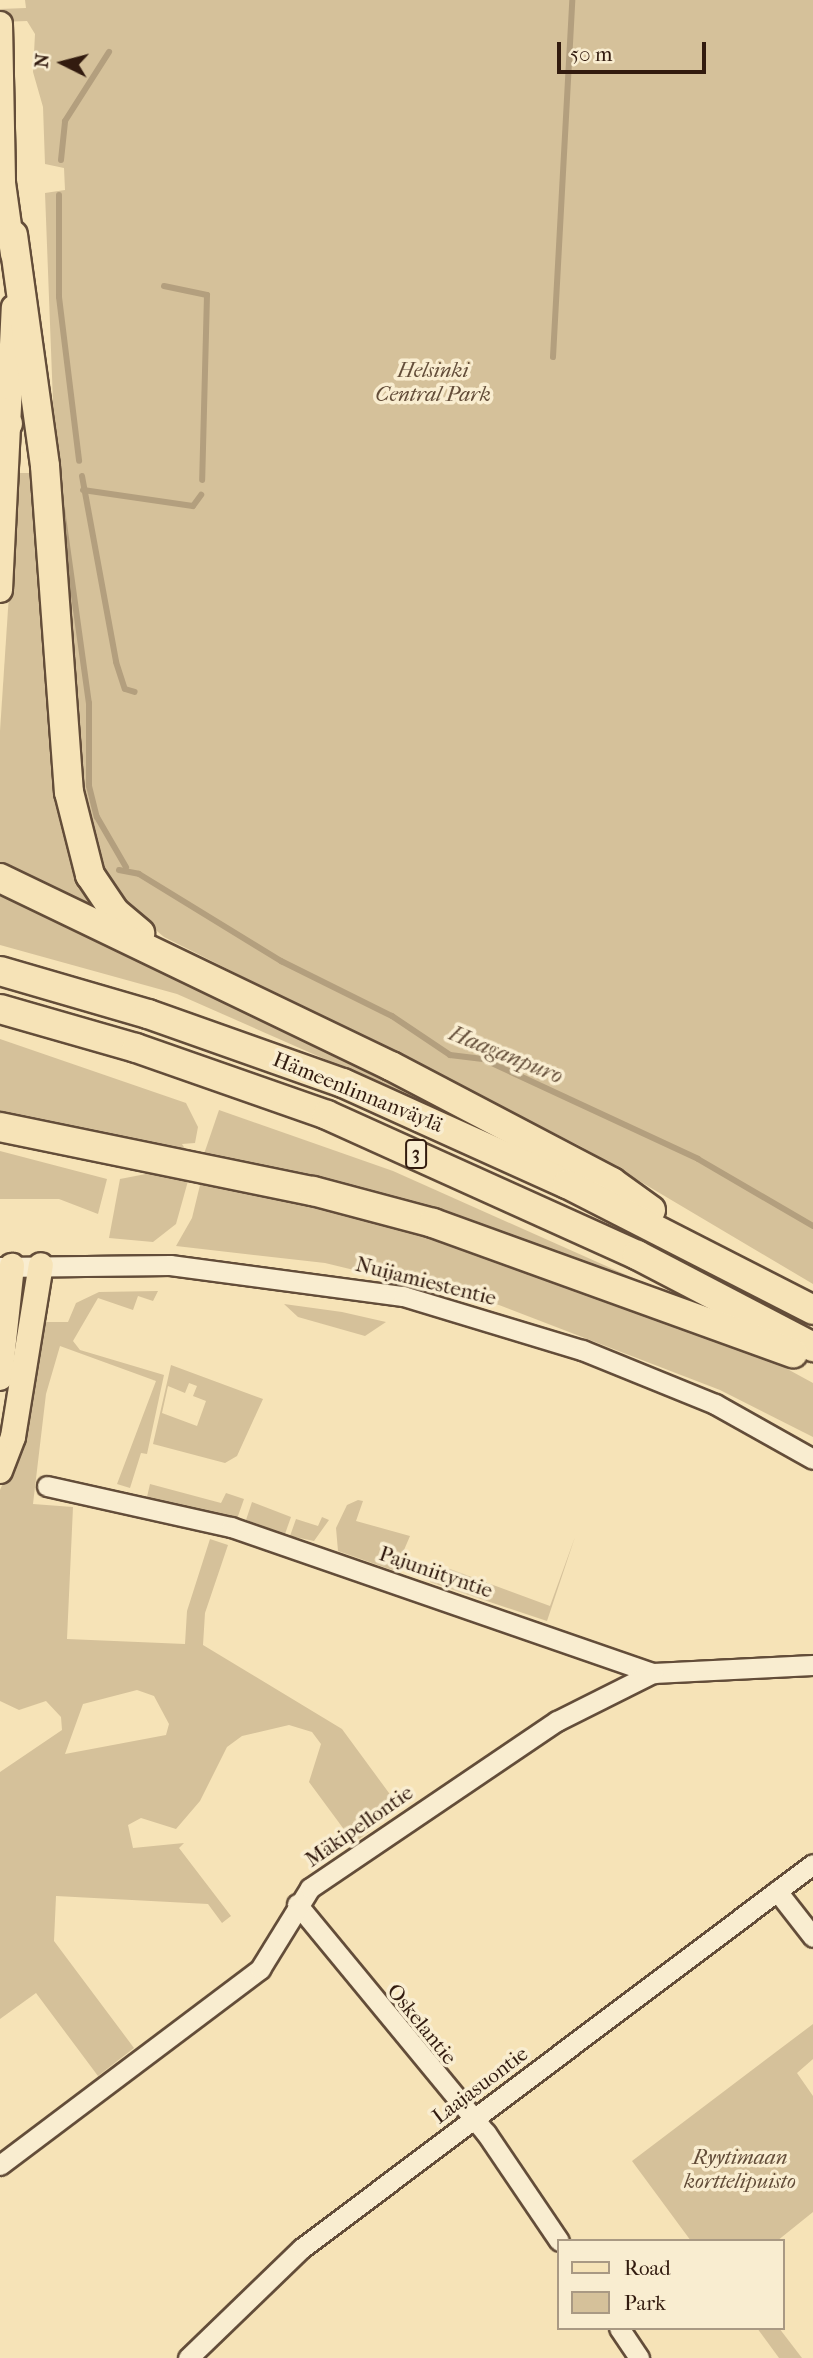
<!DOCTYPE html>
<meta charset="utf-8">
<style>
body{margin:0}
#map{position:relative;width:813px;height:2358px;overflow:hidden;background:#f6e3b7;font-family:"IM FELL French Canon",serif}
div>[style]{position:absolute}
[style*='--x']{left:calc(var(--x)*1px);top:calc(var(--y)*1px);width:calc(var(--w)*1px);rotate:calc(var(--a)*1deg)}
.green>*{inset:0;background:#d5c19a}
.stream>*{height:6px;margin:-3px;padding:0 3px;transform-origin:3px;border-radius:3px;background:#b39f7e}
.roads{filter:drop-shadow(2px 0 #634d39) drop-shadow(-2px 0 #634d39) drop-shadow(0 2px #634d39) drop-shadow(0 -2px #634d39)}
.minor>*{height:19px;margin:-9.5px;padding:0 9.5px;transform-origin:9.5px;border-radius:9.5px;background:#f9edd0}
.major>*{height:24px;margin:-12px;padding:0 12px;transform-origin:12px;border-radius:12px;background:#f6e3b7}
.highway>*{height:28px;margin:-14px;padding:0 14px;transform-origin:14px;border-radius:14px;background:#f6e3b7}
span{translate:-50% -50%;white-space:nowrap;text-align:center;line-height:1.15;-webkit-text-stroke:7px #f9edd0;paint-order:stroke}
.shield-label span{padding:2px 5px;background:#f9edd0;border:2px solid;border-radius:5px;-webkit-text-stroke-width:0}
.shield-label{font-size:19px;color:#321b0f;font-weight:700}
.park-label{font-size:21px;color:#634d39;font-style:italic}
.street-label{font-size:21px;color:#321b0f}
.water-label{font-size:23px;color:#66503b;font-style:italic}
.legend{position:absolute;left:557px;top:2239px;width:228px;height:91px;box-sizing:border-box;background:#f9edd0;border:2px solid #a99983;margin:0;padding:9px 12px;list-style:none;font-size:21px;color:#321b0f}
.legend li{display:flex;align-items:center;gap:14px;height:35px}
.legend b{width:35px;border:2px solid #a99983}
.north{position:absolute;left:28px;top:28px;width:70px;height:70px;-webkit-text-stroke:5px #f9edd0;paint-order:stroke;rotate:276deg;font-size:19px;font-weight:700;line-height:28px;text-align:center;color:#321b0f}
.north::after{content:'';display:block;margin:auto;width:24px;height:32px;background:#321b0f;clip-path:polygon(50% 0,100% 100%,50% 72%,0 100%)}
.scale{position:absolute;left:557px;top:42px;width:149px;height:32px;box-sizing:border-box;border:4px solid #321b0f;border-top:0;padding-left:9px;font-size:21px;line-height:24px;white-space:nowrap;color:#321b0f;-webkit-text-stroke:5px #f9edd0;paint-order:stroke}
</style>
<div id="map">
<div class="green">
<i style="clip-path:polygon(25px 0,813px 0,813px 1284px,582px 1147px,164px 937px,107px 889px,80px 800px,56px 481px,45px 193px,65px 190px,64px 168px,45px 164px,43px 107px,33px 72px,35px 34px,27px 21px,0 22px,0 9px,26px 8px)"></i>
<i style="clip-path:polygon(17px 473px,36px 473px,97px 910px,0 867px,0 731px)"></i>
<i style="clip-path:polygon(0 890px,223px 993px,486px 1130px,177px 994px,0 945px)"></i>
<i style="clip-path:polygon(0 1039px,186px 1103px,198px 1127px,195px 1143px,182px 1144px,189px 1155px,0 1115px)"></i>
<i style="clip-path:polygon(219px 1110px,393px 1171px,669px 1294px,204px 1154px)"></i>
<i style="clip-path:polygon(0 1151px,107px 1179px,98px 1214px,59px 1199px,0 1199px)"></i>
<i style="clip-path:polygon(151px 1173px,188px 1181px,176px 1224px,153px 1242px,109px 1238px,120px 1179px)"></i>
<i style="clip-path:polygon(201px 1181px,380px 1218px,743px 1345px,813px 1383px,813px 1437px,720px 1390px,499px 1305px,325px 1263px,176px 1246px,192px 1218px)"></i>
<i style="clip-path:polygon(evenodd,158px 1291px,153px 1301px,138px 1296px,133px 1310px,98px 1298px,73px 1341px,80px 1350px,164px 1375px,147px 1454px,141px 1453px,130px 1488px,117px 1484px,156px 1381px,60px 1346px,46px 1394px,33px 1504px,73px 1507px,67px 1639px,185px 1644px,187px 1611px,210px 1539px,228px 1545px,205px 1613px,203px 1645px,342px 1729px,400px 1808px,354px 1843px,309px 1782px,321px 1744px,312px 1732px,289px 1725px,242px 1736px,227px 1747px,200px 1801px,176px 1829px,141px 1818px,128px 1825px,133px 1848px,184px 1843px,179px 1848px,231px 1916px,222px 1923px,208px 1904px,56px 1896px,54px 1941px,134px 2048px,98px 2076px,36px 1993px,0 2019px,0 1772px,62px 1730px,61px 1717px,46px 1701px,19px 1710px,0 1701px,0 1490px,21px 1442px,44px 1322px,68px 1322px,76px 1303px,99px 1292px,158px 1291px,137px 1690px,154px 1696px,169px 1724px,166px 1735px,65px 1754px,83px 1704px,137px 1690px)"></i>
<i style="clip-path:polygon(284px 1304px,342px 1312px,386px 1322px,365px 1336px,298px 1317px)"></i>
<i style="clip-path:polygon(evenodd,171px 1365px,263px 1399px,237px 1456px,225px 1463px,153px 1444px,171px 1365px,189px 1383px,197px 1386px,193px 1396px,206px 1401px,197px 1426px,162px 1413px,168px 1386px,185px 1393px,189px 1383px)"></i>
<i style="clip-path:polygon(150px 1484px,221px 1503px,226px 1493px,244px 1499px,237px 1519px,147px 1497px)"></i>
<i style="clip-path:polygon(358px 1500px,363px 1501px,356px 1521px,410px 1536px,395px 1571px,338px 1551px,336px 1528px,347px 1505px)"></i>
<i style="clip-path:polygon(252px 1502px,291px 1517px,285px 1534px,246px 1520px)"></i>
<i style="clip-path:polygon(322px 1517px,329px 1520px,314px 1541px,290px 1536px,296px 1519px,318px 1526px)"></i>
<i style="clip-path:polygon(575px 1537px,547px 1621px,430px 1582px,431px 1572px,442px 1566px,550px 1606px)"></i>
<i style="clip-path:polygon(813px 2024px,813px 2059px,797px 2073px,813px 2096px,813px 2212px,777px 2241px,691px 2241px,632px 2161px)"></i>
<i style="clip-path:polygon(757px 2328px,779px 2328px,802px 2358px,779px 2358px)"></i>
</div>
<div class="stream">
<i style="--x:61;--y:160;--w:39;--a:-84"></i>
<i style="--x:65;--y:121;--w:82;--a:-57.5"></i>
<i style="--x:59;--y:195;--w:102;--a:90"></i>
<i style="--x:59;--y:297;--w:165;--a:83"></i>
<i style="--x:164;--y:286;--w:44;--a:11.8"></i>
<i style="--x:207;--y:295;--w:185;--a:91.5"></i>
<i style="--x:553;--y:357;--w:357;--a:-86.9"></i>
<i style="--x:82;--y:476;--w:189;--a:79.6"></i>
<i style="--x:116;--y:662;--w:28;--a:72"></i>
<i style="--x:125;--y:689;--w:10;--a:17"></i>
<i style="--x:83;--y:490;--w:111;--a:8.3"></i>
<i style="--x:193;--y:506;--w:14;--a:-54"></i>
<i style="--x:61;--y:502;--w:203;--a:82.1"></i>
<i style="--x:89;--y:703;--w:83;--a:90"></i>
<i style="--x:89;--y:786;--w:32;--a:76"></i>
<i style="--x:97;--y:817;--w:58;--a:59.9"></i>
<i style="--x:119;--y:870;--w:20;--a:11"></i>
<i style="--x:139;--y:874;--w:167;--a:31.5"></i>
<i style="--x:281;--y:961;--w:124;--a:26.4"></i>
<i style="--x:392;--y:1016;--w:70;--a:33.9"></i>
<i style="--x:450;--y:1055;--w:33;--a:7"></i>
<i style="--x:483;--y:1059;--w:237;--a:24.9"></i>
<i style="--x:698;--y:1159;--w:133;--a:30.2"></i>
</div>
<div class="roads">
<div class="minor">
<i style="--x:0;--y:1267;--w:170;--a:-0.7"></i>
<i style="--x:170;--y:1265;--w:235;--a:7.6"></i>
<i style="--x:403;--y:1296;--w:187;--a:16.8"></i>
<i style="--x:582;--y:1350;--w:144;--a:22.1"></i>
<i style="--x:715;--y:1404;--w:112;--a:29.3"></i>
<i style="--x:47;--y:1486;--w:189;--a:12.6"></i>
<i style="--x:231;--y:1527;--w:447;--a:19.1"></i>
<i style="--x:653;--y:1673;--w:160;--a:-2.9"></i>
<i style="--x:777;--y:1891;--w:58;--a:52"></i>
<i style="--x:297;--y:1904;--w:297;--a:50.5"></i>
<i style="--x:486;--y:2133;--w:130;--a:55.9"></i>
<i style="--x:0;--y:2165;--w:326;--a:-37"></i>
<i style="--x:260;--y:1969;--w:95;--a:-58.3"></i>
<i style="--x:310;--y:1888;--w:298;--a:-34.1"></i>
<i style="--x:557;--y:1721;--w:107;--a:-26.6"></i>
<i style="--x:619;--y:2328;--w:36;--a:56"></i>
<i style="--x:188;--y:2358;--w:158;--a:-44"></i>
<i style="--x:302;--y:2248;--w:639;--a:-36.92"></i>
</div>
<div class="major">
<i style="--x:0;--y:24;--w:159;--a:88.9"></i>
<i style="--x:3;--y:183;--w:72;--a:82"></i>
<i style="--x:0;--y:590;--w:283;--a:-87.2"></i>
<i style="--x:0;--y:1378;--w:113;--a:-83.9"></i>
<i style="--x:0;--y:1471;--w:36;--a:-69"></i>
<i style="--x:13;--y:1437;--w:174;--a:-80.8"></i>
</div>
<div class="highway">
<i style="--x:13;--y:235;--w:233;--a:82.1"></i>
<i style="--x:45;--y:466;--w:327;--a:85.8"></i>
<i style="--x:69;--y:792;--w:86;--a:75.8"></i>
<i style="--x:90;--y:875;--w:45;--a:56"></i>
<i style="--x:115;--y:912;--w:33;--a:40"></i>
<i style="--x:0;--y:411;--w:15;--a:58"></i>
<i style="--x:0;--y:878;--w:434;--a:25.7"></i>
<i style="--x:391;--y:1066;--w:250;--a:27.7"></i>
<i style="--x:612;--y:1182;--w:48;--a:35.7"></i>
<i style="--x:0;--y:971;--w:154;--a:16.2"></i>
<i style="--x:148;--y:1014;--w:207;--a:19.5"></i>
<i style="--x:343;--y:1083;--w:246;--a:24.3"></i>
<i style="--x:567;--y:1184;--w:276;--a:27.1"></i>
<i style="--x:0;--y:1009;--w:141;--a:16"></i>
<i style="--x:136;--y:1048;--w:202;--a:19.3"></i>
<i style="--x:327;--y:1115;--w:340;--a:24.3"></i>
<i style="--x:637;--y:1255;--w:199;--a:27.6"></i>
<i style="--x:0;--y:1127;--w:319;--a:11.6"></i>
<i style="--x:313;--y:1191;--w:124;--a:14.9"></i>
<i style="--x:433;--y:1223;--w:383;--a:19.9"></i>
</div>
</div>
<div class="shield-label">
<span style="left:416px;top:1154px">3</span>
</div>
<div class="park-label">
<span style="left:433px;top:382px">Helsinki<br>Central Park</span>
<span style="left:740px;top:2169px">Ryytimaan<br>korttelipuisto</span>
</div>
<div class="street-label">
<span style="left:358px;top:1092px;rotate:22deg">Hämeenlinnanväylä</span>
<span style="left:426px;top:1281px;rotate:14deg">Nuijamiestentie</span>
<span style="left:436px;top:1572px;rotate:19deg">Pajuniityntie</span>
<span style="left:359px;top:1826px;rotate:-35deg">Mäkipellontie</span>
<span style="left:422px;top:2024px;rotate:51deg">Oskelantie</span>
<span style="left:480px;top:2085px;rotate:-37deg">Laajasuontie</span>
</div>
<div class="water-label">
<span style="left:506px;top:1055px;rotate:22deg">Haaganpuro</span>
</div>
<ul class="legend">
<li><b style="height:9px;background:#f6e3b7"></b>Road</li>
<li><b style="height:19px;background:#d5c19a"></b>Park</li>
</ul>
<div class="north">N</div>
<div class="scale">50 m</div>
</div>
